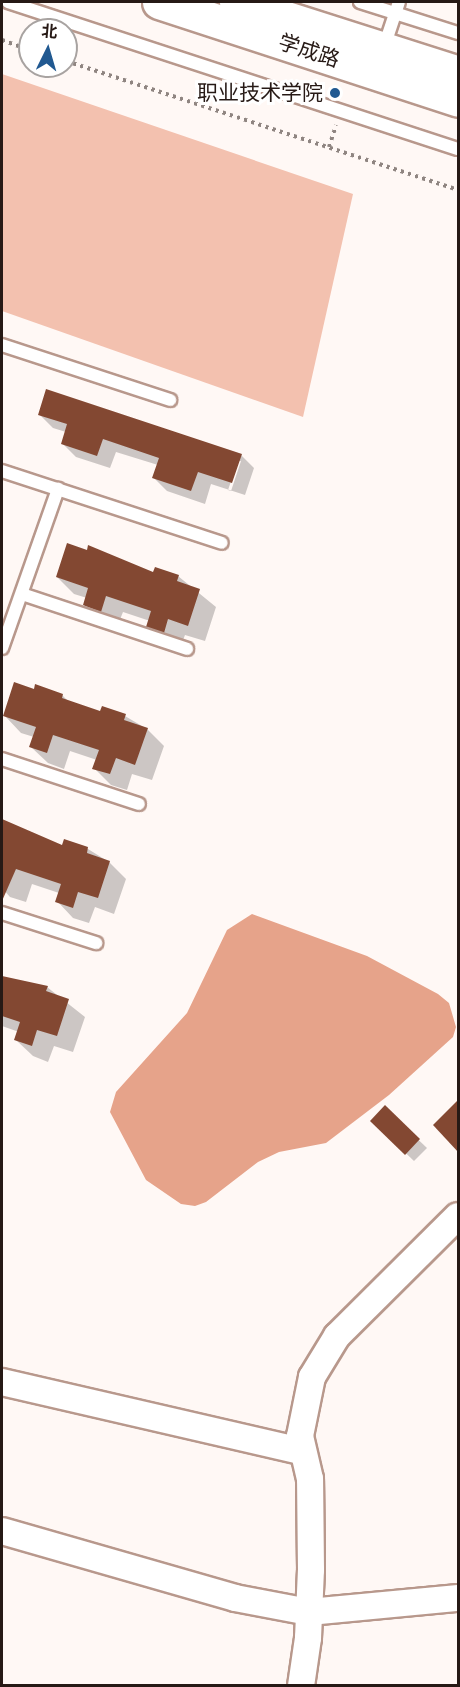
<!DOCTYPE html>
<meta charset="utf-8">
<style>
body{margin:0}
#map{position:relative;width:460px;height:1687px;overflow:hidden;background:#fff8f5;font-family:"Fira Sans","Noto Sans SC",sans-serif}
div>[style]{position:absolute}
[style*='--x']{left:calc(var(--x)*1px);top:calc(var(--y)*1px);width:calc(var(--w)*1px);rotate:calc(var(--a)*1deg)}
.green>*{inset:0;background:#f3c1af}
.water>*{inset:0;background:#e6a38a}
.shadow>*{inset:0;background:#0003}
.building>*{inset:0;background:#834832}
.path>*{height:4px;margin-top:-2px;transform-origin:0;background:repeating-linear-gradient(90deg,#8f8581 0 3px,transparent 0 7.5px)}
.roads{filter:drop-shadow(2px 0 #b8988c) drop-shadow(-2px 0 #b8988c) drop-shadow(0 2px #b8988c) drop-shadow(0 -2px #b8988c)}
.service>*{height:12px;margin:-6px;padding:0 6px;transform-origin:6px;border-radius:6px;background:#fff}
.minor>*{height:26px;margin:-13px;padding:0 13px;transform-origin:13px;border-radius:13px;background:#fff}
.secondary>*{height:33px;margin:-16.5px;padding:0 16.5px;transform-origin:16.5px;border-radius:16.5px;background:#fff}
.dots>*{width:16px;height:16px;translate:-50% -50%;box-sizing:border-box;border:3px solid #fff;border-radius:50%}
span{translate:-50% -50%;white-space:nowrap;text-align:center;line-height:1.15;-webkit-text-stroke:6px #fff;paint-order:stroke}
.street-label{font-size:21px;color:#261915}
.poi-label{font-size:21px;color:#261915}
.right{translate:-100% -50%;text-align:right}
.frame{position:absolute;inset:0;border:3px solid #261915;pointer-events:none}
.north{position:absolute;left:18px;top:18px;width:60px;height:60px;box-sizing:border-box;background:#fff;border:2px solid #a8a3a1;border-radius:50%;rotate:5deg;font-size:16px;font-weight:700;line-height:24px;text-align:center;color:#261915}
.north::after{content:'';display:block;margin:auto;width:21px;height:27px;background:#215991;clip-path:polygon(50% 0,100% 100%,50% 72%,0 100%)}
</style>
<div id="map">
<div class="green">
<i style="clip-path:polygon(2px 74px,353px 194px,303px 417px,2px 311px)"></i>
</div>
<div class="water">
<i style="clip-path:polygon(252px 914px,367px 956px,438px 994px,449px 1003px,456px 1027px,453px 1037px,389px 1095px,326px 1143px,279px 1152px,258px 1162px,206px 1202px,195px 1206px,181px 1204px,146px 1180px,110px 1112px,116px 1092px,187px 1013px,227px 930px)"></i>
</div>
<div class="shadow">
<i style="clip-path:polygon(evenodd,39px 414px,241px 455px,254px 468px,245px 495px,211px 484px,205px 504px,167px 491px,154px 478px,158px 465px,116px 452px,110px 468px,76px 457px,63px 444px,66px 432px,53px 428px,39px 414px,238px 461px,241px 461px,231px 491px,228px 490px,238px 461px)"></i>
<i style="clip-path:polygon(154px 574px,178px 576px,216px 607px,205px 641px,185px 635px,180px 648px,165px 643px,148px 626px,150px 621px,123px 612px,117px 627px,101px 622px,84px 605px,87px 598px,74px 594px,57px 577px)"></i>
<i style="clip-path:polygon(35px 691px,62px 695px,70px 703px,101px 713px,125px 716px,147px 729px,164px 746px,152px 780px,132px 774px,127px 790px,111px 785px,94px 768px,97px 760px,70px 751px,64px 769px,48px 763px,31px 747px,34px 737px,21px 733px,5px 716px)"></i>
<i style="clip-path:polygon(2px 821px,63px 847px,88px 849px,109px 862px,126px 879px,114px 914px,95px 907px,89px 923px,73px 918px,57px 901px,59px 893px,32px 884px,26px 902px,10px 897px,2px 888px)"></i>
<i style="clip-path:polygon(2px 978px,47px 987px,85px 1017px,73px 1052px,54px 1046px,48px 1062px,33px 1056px,16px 1040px,19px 1032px,2px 1026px)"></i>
<i style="clip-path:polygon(385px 1108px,427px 1148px,414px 1161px,372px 1121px)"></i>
</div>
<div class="building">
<i style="clip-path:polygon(46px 389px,242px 454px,232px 483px,198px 472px,191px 491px,152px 478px,159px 458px,103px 439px,97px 456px,61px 444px,67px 424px,38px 415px)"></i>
<i style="clip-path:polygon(67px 543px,87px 550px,88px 545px,153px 572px,155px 567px,179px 575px,177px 581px,200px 589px,188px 626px,168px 619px,164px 633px,146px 627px,151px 611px,106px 596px,101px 612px,83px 605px,88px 588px,56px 577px)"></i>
<i style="clip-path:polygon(14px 682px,34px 689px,35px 684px,63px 694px,62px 698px,100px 711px,102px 706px,126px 714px,124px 720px,148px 728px,135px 765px,116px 758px,110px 774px,92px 769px,99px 750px,53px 735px,47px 753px,29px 747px,36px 727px,3px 716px)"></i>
<i style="clip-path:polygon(2px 819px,62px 845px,64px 839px,88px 847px,87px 853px,110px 861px,98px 898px,78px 892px,73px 908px,55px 902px,61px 884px,16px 869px,2px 901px)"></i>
<i style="clip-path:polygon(2px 976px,48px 986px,46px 991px,69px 999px,57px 1036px,37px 1030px,32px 1046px,14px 1040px,20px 1022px,2px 1016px)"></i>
<i style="clip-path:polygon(459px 1099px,459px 1153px,433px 1125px)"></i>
<i style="clip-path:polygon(385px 1105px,420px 1139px,405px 1155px,370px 1121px)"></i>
</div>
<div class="path">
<i style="--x:2;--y:40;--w:30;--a:20"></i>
<i style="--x:66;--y:61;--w:413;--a:18.2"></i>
<i style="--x:329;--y:147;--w:23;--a:-72"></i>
</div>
<div class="roads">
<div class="service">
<i style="--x:8;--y:2;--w:473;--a:18.1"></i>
<i style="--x:360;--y:2;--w:103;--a:17.6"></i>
<i style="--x:384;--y:47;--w:47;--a:-71.6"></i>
<i style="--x:2;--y:345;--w:177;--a:18.1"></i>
<i style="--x:2;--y:471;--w:231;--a:18.1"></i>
<i style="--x:22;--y:594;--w:174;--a:18.4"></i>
<i style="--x:2;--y:648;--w:169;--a:-70.6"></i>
<i style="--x:2;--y:759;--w:144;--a:18.2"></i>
<i style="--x:2;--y:913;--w:99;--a:17.7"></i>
</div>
<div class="minor">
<i style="--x:2;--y:1382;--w:308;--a:13"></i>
<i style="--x:2;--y:1531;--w:242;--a:16"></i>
<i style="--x:235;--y:1598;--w:75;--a:10.7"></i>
<i style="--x:309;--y:1612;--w:150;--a:-5.4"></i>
<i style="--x:301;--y:1686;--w:49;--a:-81.7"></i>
<i style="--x:308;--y:1638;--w:68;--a:-87.5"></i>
<i style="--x:311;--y:1570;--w:91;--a:-90.6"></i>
<i style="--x:310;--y:1479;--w:44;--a:-103.1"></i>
<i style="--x:300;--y:1436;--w:60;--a:-78.5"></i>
<i style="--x:312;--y:1377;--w:48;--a:-58.6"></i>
<i style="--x:337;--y:1336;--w:170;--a:-44.8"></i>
</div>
<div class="secondary">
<i style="--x:159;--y:2;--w:315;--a:18.1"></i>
<i style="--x:236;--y:2;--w:233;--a:17.7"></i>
</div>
</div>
<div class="dots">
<i style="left:335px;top:93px;background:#215991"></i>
</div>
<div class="street-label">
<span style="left:309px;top:51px;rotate:18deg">学成路</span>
</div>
<div class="poi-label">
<span class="right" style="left:323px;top:93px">职业技术学院</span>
</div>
<div class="frame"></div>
<div class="north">北</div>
</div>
